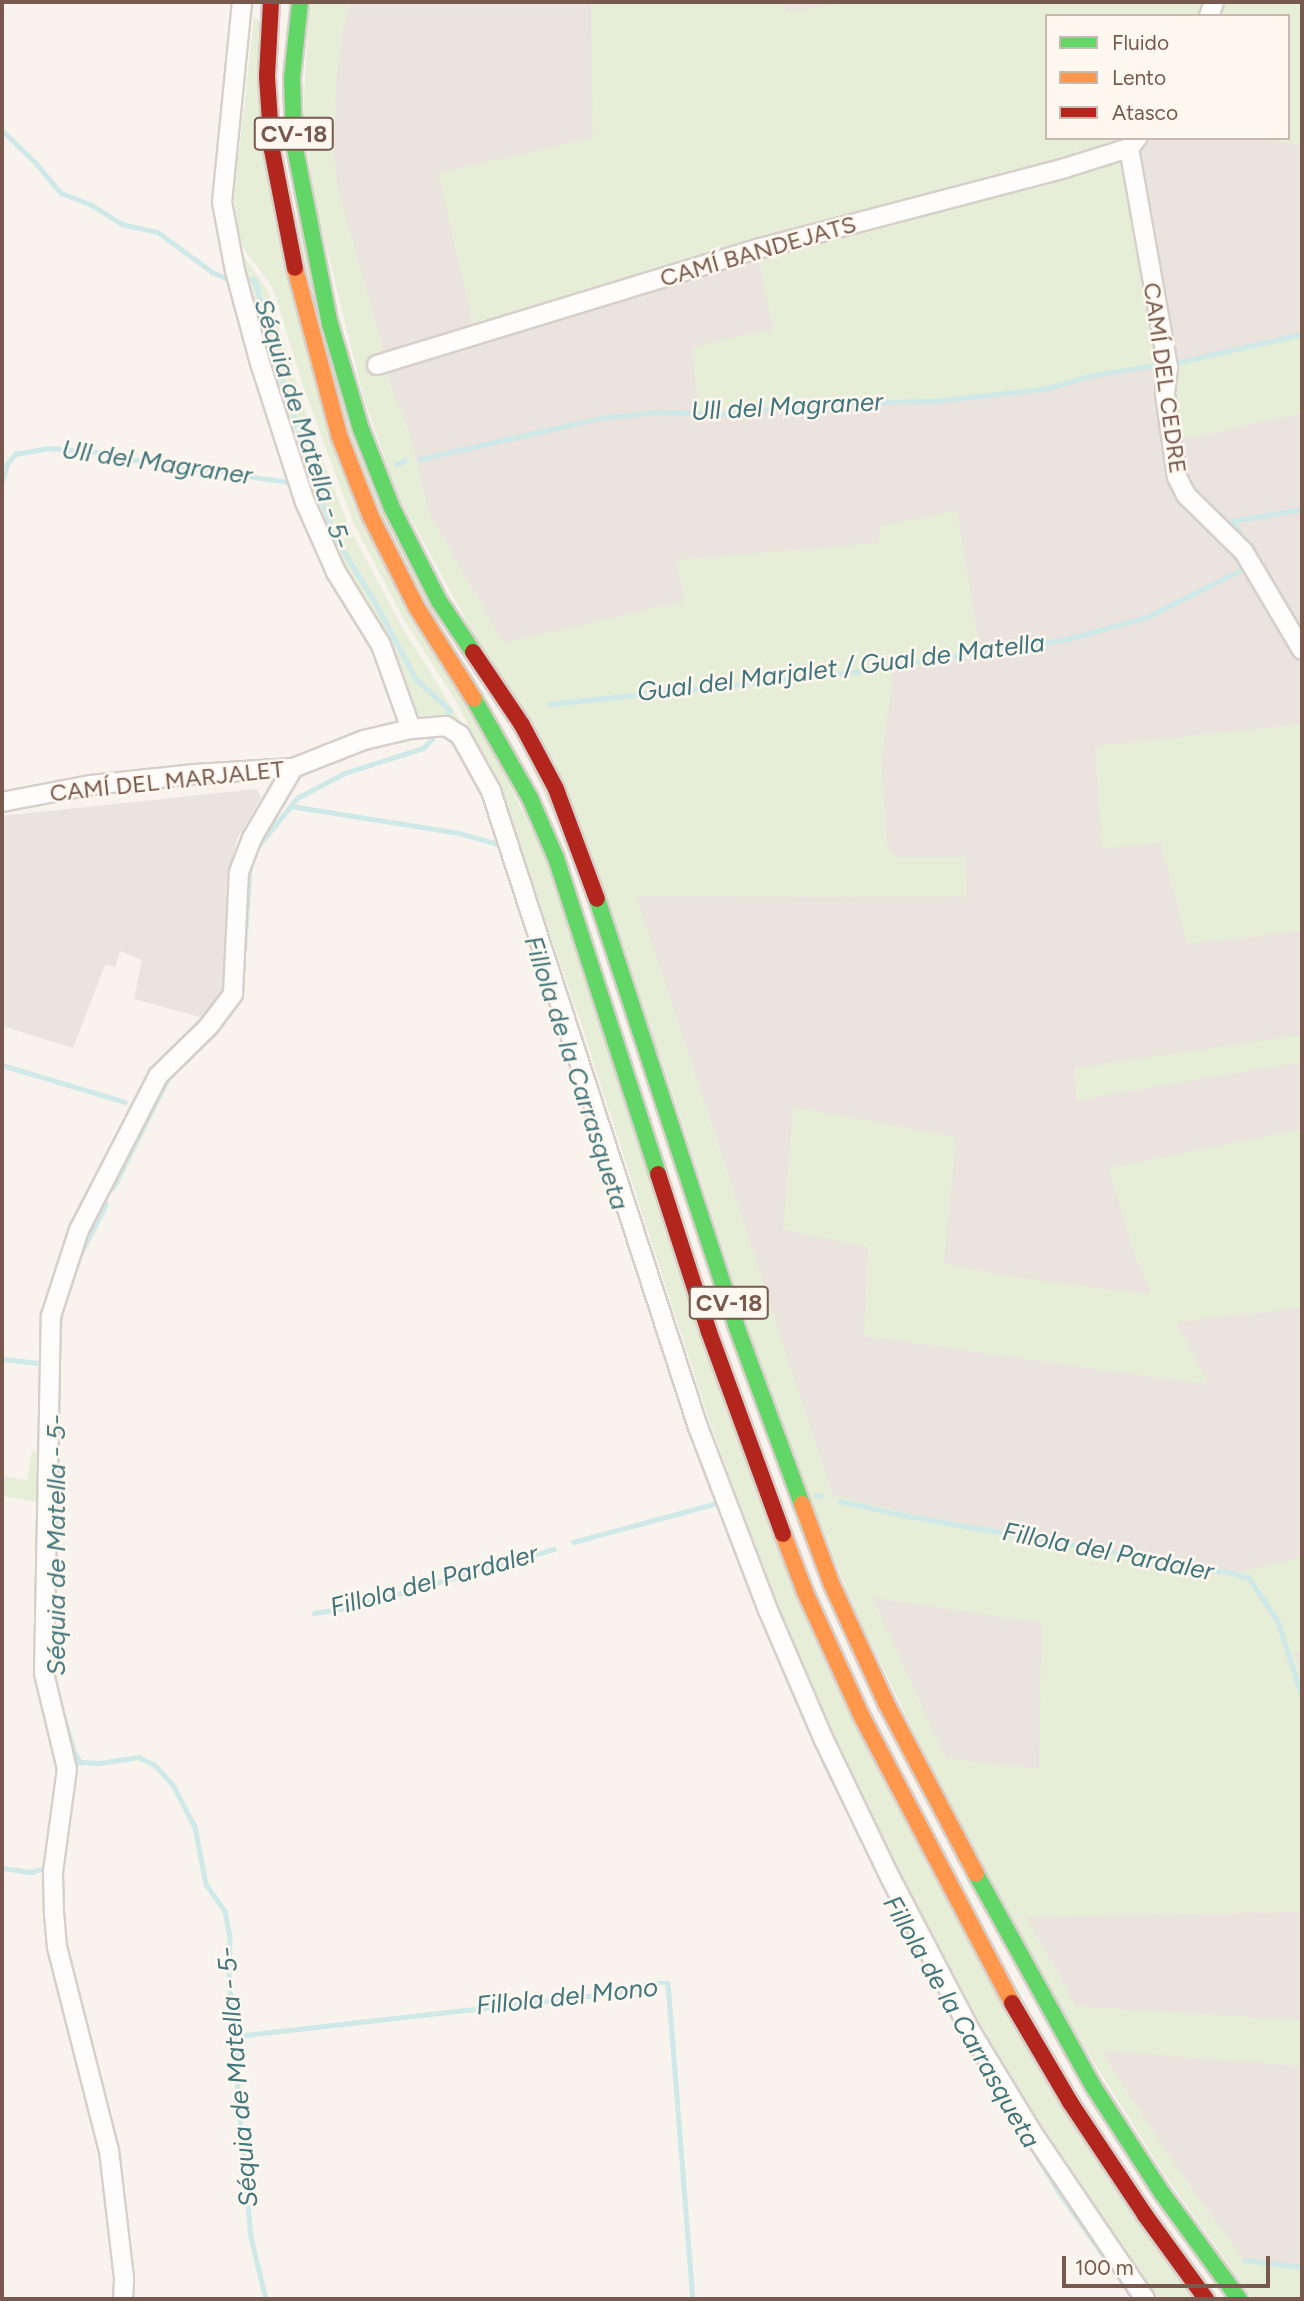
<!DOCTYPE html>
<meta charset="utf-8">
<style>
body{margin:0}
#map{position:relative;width:1304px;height:2301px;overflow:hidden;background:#f8f3ed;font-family:Figtree,sans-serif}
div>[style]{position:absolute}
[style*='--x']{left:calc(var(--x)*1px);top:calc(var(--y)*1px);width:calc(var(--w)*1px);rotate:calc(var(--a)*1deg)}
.industrial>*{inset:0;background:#ebe3de}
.green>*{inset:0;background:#e6eed8}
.stream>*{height:4.5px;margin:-2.25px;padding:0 2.25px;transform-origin:2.25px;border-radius:2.25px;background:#cfe8e8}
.roads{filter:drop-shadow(2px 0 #d7cfca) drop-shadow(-2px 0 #d7cfca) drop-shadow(0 2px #d7cfca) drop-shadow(0 -2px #d7cfca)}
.street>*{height:18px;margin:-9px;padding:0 9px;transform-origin:9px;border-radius:9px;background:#fefdfc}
.fast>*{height:16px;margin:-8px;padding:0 8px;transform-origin:8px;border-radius:8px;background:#63d668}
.slow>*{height:16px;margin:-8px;padding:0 8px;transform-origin:8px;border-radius:8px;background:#ff974d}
.jam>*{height:16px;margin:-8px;padding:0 8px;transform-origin:8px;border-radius:8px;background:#b3261e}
span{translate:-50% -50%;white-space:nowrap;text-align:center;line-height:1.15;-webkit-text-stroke:5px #fff8f0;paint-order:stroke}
.shield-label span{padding:2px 5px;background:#fff8f0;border:2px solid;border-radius:5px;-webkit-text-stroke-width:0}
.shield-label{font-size:23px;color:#77594d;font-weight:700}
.street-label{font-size:24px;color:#77594d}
.water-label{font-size:26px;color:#40767c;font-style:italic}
.frame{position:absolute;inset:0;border:4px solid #77594d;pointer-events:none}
.legend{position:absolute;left:1045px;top:14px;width:245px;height:126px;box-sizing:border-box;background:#fff8f0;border:2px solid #c9b8af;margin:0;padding:9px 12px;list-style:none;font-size:21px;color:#77594d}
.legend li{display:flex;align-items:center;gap:14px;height:35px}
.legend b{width:35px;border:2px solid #c9b8af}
.scale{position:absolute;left:1062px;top:2256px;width:208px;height:32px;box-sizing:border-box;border:4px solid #77594d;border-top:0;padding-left:9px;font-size:21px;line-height:24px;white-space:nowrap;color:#77594d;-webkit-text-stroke:5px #fff8f0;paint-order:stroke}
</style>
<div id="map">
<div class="industrial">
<i style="clip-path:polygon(evenodd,315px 2px,1302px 2px,1302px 2299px,1255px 2299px,954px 1812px,690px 1124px,380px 423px,309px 40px,315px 2px,1047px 16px,1288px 16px,1288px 138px,1047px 138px,1047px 16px)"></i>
<i style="clip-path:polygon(257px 789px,261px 798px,237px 839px,227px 882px,224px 989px,211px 1008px,200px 1017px,134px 999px,142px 960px,120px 951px,115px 967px,105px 965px,73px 1048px,2px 1026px,2px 816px)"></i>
</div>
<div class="green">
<i style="clip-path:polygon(evenodd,309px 2px,351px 2px,344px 24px,336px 82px,334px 156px,338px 188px,384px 352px,385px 371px,412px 439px,428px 510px,504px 643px,685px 601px,675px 560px,879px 543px,881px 526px,957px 511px,981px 656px,894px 671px,881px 763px,888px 849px,897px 857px,966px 857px,967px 897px,637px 896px,833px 1495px,907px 1513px,1239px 1572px,1302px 1557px,1302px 1651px,1295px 1652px,1302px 1670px,1302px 1912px,1027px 1917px,1076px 2006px,1302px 2020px,1302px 2066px,1102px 2051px,1171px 2159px,1245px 2261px,1302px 2269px,1302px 2299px,1253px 2299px,1164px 2174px,1065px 2016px,951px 1809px,852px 1604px,775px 1409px,653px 1034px,463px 614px,398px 496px,364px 399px,316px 206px,303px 120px,309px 2px,873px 1598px,1042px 1623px,1039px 1769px,946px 1758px,873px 1598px)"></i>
<i style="clip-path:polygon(591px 2px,783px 2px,786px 12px,851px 2px,1211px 2px,1207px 16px,1047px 16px,1047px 138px,1129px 138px,1164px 366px,1094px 376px,1043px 391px,930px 403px,878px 403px,699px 416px,692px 347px,773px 329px,757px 253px,475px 334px,438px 173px,593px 138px)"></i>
<i style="clip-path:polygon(1217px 2px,1302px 2px,1302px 145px,1247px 138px,1288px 138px,1288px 16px,1213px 16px)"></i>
<i style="clip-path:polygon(254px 17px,259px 20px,259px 108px,466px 700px,541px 847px,807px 1618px,1193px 2299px,1159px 2299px,1070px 2170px,984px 2033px,885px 1846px,840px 1751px,768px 1582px,709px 1420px,581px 1024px,500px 789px,457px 703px,403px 618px,353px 522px,303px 386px,273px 288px,244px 249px,240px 238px,234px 197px)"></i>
<i style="clip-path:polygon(238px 248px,268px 291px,312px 432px,350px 529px,401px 625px,459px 719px,420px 726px,387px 640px,340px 562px,308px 489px,245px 284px)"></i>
<i style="clip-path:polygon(1302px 334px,1302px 413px,1177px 441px,1171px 390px,1176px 364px)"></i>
<i style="clip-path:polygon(1302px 724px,1302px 931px,1187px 944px,1161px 843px,1102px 849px,1095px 746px)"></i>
<i style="clip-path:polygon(1302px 1035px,1302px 1062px,1076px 1100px,1075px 1068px)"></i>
<i style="clip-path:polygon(793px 1107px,956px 1137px,944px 1264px,1026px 1279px,1151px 1294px,1135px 1256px,1108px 1168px,1302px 1129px,1302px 1308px,1176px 1322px,1210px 1385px,864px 1336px,868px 1247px,783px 1230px)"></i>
<i style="clip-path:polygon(32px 1451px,40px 1452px,36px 1502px,2px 1496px,2px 1476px,27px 1480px)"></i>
</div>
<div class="stream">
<i style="--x:2;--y:130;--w:46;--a:44.1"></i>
<i style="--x:35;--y:162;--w:40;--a:50"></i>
<i style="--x:61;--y:193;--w:31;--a:21"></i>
<i style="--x:90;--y:204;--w:38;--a:32"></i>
<i style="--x:122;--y:224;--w:37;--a:13"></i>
<i style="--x:158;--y:232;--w:67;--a:36.5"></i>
<i style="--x:212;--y:272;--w:21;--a:23"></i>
<i style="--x:245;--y:280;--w:8;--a:-7"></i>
<i style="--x:253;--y:279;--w:5;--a:53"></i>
<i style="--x:256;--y:283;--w:66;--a:76.8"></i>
<i style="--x:271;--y:347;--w:198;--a:71.5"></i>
<i style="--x:334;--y:535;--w:79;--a:58.5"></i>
<i style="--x:375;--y:602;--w:87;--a:62"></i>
<i style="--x:416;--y:679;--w:46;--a:42.4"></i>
<i style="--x:450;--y:710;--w:4;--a:124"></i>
<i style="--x:1175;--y:363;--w:130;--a:-12.9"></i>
<i style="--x:420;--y:459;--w:186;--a:-12.8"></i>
<i style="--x:601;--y:418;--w:55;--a:-6.2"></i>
<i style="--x:656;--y:412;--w:67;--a:1.7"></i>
<i style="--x:723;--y:414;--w:109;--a:-5.8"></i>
<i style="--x:831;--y:403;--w:102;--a:-1.1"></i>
<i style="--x:933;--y:401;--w:111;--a:-6.2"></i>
<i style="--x:1043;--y:389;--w:53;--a:-15.4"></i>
<i style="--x:1094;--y:375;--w:63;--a:-9.2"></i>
<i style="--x:396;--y:464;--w:9;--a:-21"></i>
<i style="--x:2;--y:481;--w:18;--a:-74"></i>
<i style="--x:7;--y:464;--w:13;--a:-51"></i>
<i style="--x:15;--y:454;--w:34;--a:-10"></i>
<i style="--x:48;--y:448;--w:60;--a:4.8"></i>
<i style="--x:108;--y:453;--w:22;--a:16"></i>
<i style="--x:129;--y:459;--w:161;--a:8.2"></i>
<i style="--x:1247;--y:544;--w:27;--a:-123"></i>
<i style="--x:1232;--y:521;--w:71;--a:-9.7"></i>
<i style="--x:549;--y:704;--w:305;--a:-6"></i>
<i style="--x:852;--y:672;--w:218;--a:-8.7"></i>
<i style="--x:1067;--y:639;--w:83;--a:-15.4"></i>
<i style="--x:1147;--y:617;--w:110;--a:-26.6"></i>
<i style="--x:291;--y:806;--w:170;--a:9.1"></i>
<i style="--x:459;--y:833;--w:44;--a:15.9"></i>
<i style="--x:501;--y:845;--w:4;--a:76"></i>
<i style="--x:256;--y:849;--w:65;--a:-51.2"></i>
<i style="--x:297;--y:798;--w:54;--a:-27.5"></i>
<i style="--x:345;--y:773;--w:82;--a:-17.8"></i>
<i style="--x:423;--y:748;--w:13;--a:-45"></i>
<i style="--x:244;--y:949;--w:86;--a:-86"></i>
<i style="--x:215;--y:1031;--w:40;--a:-53"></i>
<i style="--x:2;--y:1065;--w:128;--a:16.7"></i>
<i style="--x:113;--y:1188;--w:125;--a:-63.4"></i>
<i style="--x:81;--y:1253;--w:55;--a:-63"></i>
<i style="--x:59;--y:1330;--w:19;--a:-84"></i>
<i style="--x:2;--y:1359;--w:37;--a:6"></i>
<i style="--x:700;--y:1456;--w:51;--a:69.4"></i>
<i style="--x:815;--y:1495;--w:6;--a:9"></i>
<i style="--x:840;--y:1501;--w:65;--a:12.5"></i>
<i style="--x:903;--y:1515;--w:335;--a:10"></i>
<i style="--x:1233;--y:1573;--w:17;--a:17"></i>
<i style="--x:1249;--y:1578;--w:52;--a:56"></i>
<i style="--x:1278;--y:1621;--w:79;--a:72.3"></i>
<i style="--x:724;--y:1520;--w:84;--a:69"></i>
<i style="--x:56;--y:1530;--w:121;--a:-89.1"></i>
<i style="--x:573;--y:1542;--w:150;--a:-15.1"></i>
<i style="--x:314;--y:1613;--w:38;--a:-9"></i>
<i style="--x:352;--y:1607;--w:210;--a:-16"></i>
<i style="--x:776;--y:1650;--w:100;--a:67"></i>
<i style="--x:58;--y:1695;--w:58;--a:74.1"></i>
<i style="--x:74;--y:1751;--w:13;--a:61"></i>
<i style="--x:80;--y:1762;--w:19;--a:3"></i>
<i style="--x:99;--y:1763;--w:40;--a:-8.5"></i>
<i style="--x:139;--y:1757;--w:18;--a:27"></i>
<i style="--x:155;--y:1765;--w:27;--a:48"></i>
<i style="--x:173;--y:1785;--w:47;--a:62.4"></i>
<i style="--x:195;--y:1827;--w:58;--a:79.1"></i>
<i style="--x:206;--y:1884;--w:33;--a:55"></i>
<i style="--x:225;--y:1911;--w:25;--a:79"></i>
<i style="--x:230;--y:1936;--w:48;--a:91.2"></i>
<i style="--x:229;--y:1984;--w:53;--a:81.3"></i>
<i style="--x:237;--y:2036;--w:61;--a:89.1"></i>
<i style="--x:238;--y:2097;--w:141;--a:84.7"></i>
<i style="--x:251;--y:2237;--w:64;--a:76.4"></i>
<i style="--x:824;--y:1762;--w:178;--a:63.3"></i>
<i style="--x:2;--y:1868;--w:30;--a:8"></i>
<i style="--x:32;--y:1872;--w:13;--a:-18"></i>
<i style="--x:44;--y:1868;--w:32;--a:-81"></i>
<i style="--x:237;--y:2036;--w:388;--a:-6.5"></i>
<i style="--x:623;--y:1992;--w:28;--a:-19"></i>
<i style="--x:649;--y:1983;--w:19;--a:0"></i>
<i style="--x:668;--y:1983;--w:317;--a:85.5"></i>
<i style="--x:975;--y:2056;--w:160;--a:58.3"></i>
<i style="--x:1059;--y:2192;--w:98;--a:55"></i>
<i style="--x:1245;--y:2260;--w:57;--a:7"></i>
<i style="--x:1129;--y:2292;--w:9;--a:54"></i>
</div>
<div class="roads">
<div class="street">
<i style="--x:242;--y:2;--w:201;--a:95.7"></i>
<i style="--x:222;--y:202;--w:70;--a:79.3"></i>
<i style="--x:235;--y:271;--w:95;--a:74.8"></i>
<i style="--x:260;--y:363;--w:146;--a:72.1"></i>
<i style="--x:305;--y:502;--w:77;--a:66.1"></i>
<i style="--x:336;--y:572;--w:86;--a:58.3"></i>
<i style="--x:381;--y:645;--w:89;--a:70.3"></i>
<i style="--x:1209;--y:16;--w:15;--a:-70"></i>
<i style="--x:1129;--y:148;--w:223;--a:79.9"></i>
<i style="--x:1168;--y:368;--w:26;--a:97"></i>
<i style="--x:1165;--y:394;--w:84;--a:81.8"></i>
<i style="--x:1177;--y:477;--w:20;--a:63"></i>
<i style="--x:1186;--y:495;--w:81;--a:44.5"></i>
<i style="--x:1244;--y:552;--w:114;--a:59.4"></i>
<i style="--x:377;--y:365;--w:397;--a:-17"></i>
<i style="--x:757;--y:249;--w:318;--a:-14.7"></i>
<i style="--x:1065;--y:168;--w:67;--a:-17.4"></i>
<i style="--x:1129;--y:148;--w:13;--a:-51"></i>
<i style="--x:2;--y:802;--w:91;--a:-10.8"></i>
<i style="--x:91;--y:785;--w:105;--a:-6"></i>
<i style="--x:195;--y:774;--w:98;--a:-3.5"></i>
<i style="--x:293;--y:768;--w:76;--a:-21.5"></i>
<i style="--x:364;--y:740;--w:48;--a:-13.2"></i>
<i style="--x:411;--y:729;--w:35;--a:-5"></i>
<i style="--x:446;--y:726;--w:17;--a:33"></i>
<i style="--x:460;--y:735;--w:64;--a:61"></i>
<i style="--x:491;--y:791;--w:669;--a:71.97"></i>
<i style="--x:698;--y:1427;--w:196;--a:69.1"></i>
<i style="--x:768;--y:1610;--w:142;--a:66.7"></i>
<i style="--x:824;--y:1740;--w:154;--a:64.3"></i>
<i style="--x:891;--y:1879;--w:173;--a:62.4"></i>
<i style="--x:971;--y:2032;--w:117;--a:58.6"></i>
<i style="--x:1032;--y:2132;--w:202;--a:55.9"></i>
<i style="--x:123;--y:2299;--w:21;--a:-87"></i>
<i style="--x:124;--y:2278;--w:128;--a:-96.7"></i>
<i style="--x:109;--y:2151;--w:211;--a:-104.3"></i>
<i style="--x:57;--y:1947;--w:33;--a:-95"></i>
<i style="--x:54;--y:1914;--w:42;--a:-91.4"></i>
<i style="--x:53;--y:1872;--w:104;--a:-82.3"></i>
<i style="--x:67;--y:1769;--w:99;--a:-103.5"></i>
<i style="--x:44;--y:1673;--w:357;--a:-88.9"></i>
<i style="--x:51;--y:1316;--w:90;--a:-72"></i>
<i style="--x:79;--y:1230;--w:173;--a:-62.8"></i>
<i style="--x:158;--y:1076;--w:71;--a:-44.4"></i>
<i style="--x:209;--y:1026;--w:40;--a:-53"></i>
<i style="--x:233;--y:994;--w:122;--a:-87.2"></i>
<i style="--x:239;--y:872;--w:36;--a:-69"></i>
<i style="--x:252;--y:838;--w:81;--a:-59.6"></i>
</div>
<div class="fast">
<i style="--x:300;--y:2;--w:76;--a:96"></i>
<i style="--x:292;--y:78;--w:65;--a:88.2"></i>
<i style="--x:294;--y:143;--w:185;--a:78.8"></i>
<i style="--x:330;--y:324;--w:109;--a:73.6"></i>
<i style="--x:361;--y:429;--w:85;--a:68.6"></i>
<i style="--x:392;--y:508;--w:104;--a:63.2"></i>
<i style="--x:439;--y:601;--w:61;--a:56.3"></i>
<i style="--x:474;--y:699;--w:114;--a:60.5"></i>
<i style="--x:530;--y:798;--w:65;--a:66.6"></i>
<i style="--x:556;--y:858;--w:332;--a:72.1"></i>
<i style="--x:597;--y:899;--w:448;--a:71.9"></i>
<i style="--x:736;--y:1325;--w:191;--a:69.8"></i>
<i style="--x:976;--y:1874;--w:242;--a:61.1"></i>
<i style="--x:1093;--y:2086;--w:127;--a:57.2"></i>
<i style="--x:1162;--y:2193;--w:131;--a:54"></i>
</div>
<div class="slow">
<i style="--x:295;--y:268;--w:173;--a:75.2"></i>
<i style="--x:339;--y:435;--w:88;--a:68.7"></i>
<i style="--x:371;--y:517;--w:102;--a:63.2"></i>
<i style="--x:417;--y:608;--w:107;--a:57.9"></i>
<i style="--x:802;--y:1504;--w:86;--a:69.7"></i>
<i style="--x:832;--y:1585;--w:130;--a:65.4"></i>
<i style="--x:886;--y:1703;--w:193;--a:62.2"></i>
<i style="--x:783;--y:1534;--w:62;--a:69.2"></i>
<i style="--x:805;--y:1592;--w:137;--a:65.5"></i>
<i style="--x:862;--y:1717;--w:323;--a:62.3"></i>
</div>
<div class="jam">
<i style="--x:271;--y:2;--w:75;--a:93.1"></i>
<i style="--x:267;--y:77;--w:73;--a:86.1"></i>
<i style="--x:272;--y:150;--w:120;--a:79"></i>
<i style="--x:473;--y:652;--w:88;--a:56.1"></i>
<i style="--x:522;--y:725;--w:72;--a:62"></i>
<i style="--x:556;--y:789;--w:117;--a:69.6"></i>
<i style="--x:658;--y:1174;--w:166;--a:72.1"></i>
<i style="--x:709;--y:1332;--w:215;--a:69.9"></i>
<i style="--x:1012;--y:2003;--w:115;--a:59.6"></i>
<i style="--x:1070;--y:2102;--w:136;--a:56.4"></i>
<i style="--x:1145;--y:2215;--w:104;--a:54"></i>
</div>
</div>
<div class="shield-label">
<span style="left:294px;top:134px">CV-18</span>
<span style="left:729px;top:1303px">CV-18</span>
</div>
<div class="street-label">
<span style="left:758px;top:251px;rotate:-16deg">CAMÍ BANDEJATS</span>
<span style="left:1165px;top:378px;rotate:82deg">CAMÍ DEL CEDRE</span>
<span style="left:167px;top:781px;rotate:-6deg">CAMÍ DEL MARJALET</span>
</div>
<div class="water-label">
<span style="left:787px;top:407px;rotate:-3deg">Ull del Magraner</span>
<span style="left:302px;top:424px;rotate:72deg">Séquia de Matella - 5-</span>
<span style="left:157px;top:463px;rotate:8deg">Ull del Magraner</span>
<span style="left:841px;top:668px;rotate:-7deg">Gual del Marjalet / Gual de Matella</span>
<span style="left:576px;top:1073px;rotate:72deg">Fillola de la Carrasqueta</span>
<span style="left:57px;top:1545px;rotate:-90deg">Séquia de Matella - 5-</span>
<span style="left:1108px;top:1552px;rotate:11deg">Fillola del Pardaler</span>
<span style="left:434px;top:1581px;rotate:-15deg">Fillola del Pardaler</span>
<span style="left:567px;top:1997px;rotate:-6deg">Fillola del Mono</span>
<span style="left:961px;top:2022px;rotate:60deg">Fillola de la Carrasqueta</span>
<span style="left:238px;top:2077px;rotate:-95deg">Séquia de Matella - 5-</span>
</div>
<div class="frame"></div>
<ul class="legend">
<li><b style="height:9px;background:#63d668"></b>Fluido</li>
<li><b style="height:9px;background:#ff974d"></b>Lento</li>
<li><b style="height:9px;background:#b3261e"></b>Atasco</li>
</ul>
<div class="scale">100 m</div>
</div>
